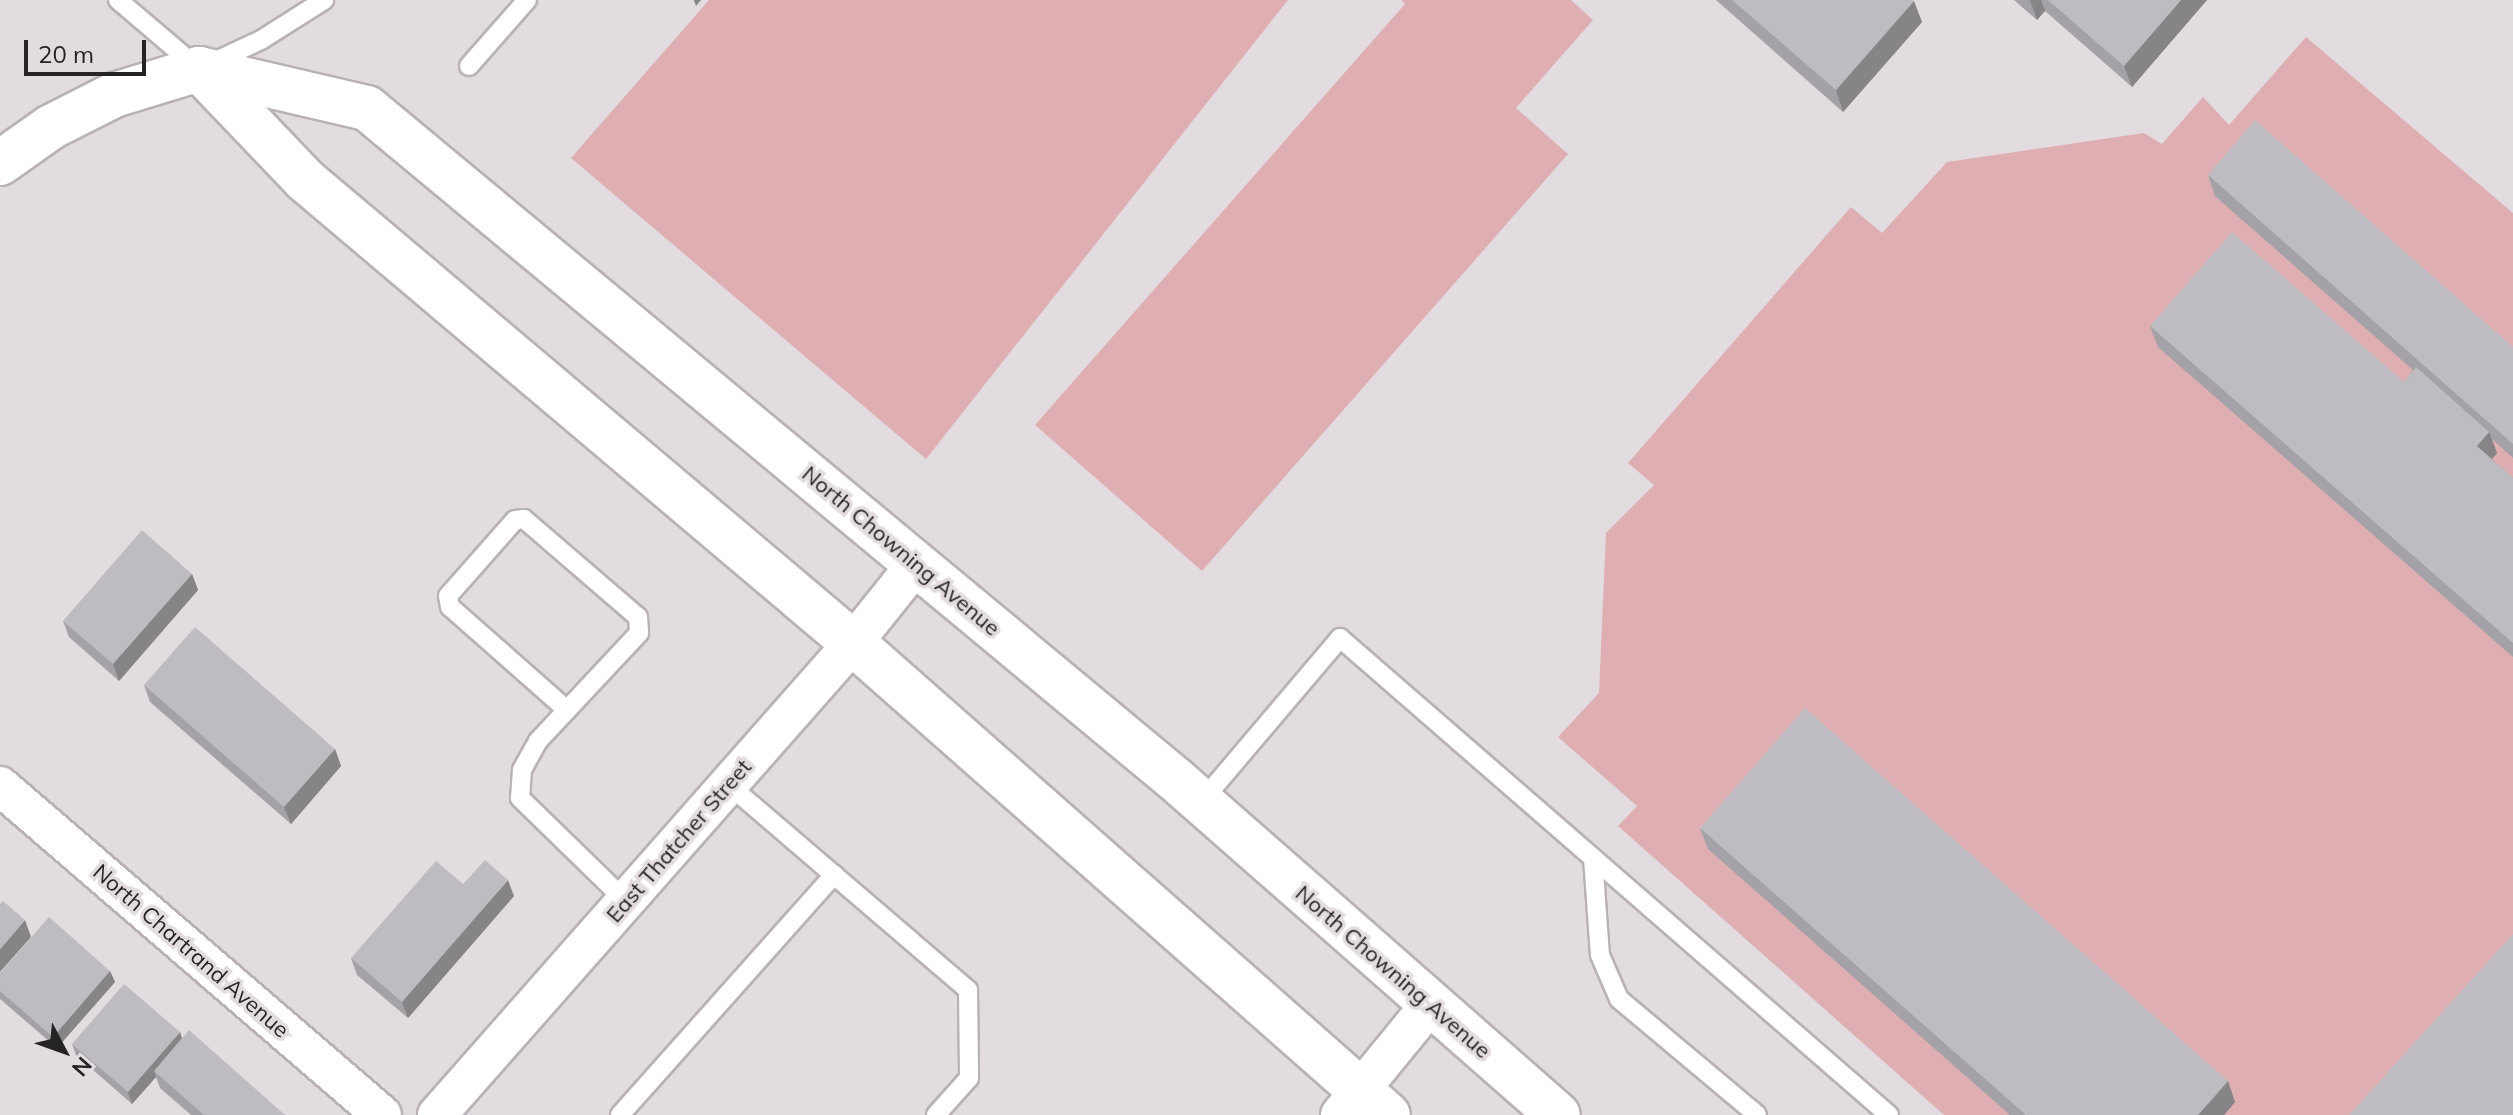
<!DOCTYPE html>
<style>
body{margin:0}
#map{position:relative;width:2513px;height:1115px;overflow:hidden;background:#e2dce1;font-family:Mulish,sans-serif}
div>[style]{position:absolute}
[style*='--x']{left:calc(var(--x)*1px);top:calc(var(--y)*1px);width:calc(var(--w)*1px);rotate:calc(var(--a)*1deg)}
.green>*{inset:0;background:#deaeb2}
.roads{filter:drop-shadow(2px 0 #b8b2b7) drop-shadow(-2px 0 #b8b2b7) drop-shadow(0 2px #b8b2b7) drop-shadow(0 -2px #b8b2b7)}
.service>*{height:18px;margin:-9px;padding:0 9px;transform-origin:9px;border-radius:9px;background:#fff}
.minor>*{height:38px;margin:-19px;padding:0 19px;transform-origin:19px;border-radius:19px;background:#fff}
.tertiary>*{height:44px;margin:-22px;padding:0 22px;transform-origin:22px;border-radius:22px;background:#fff}
.wall>*{inset:0;background:#a4a2a6}
.shaded-wall>*{inset:0;background:#868487}
.building>*{inset:0;background:#bfbcc1}
span{translate:-50% -50%;white-space:nowrap;text-align:center;line-height:1.15;-webkit-text-stroke:7px #e2dce1;paint-order:stroke}
.street-label{font-size:22px;color:#252324}
.north{position:absolute;left:24px;top:1011px;width:80px;height:80px;-webkit-text-stroke:6px #e2dce1;paint-order:stroke;rotate:131deg;font-size:22px;font-weight:700;line-height:32px;text-align:center;color:#252324}
.north::after{content:'';display:block;margin:auto;width:28px;height:36px;background:#252324;clip-path:polygon(50% 0,100% 100%,50% 72%,0 100%)}
.scale{position:absolute;left:24px;top:40px;width:122px;height:36px;box-sizing:border-box;border:4px solid #252324;border-top:0;padding-left:10px;font-size:24px;line-height:28px;white-space:nowrap;color:#252324;-webkit-text-stroke:6px #e2dce1;paint-order:stroke}
</style>
<div id="map">
<div class="green">
<i style="clip-path:polygon(709px 0,1288px 0,926px 459px,571px 158px)"></i>
<i style="clip-path:polygon(1401px 0,1571px 0,1593px 20px,1516px 108px,1568px 154px,1202px 571px,1035px 425px,1405px 4px)"></i>
<i style="clip-path:polygon(2306px 37px,2513px 213px,2513px 936px,2351px 1115px,1944px 1115px,1618px 826px,1637px 806px,1558px 737px,1599px 693px,1606px 533px,1654px 485px,1628px 463px,1851px 207px,1882px 233px,1947px 162px,2144px 133px,2162px 144px,2203px 97px,2229px 125px)"></i>
</div>
<div class="roads">
<div class="service">
<i style="--x:118;--y:0;--w:106;--a:40.4"></i>
<i style="--x:199;--y:69;--w:68;--a:-25.1"></i>
<i style="--x:261;--y:40;--w:75;--a:-32.4"></i>
<i style="--x:469;--y:66;--w:88;--a:-48.7"></i>
<i style="--x:567;--y:710;--w:156;--a:-138.6"></i>
<i style="--x:450;--y:607;--w:11;--a:-100"></i>
<i style="--x:448;--y:596;--w:101;--a:-48.6"></i>
<i style="--x:515;--y:520;--w:9;--a:-6"></i>
<i style="--x:524;--y:519;--w:150;--a:40.7"></i>
<i style="--x:638;--y:617;--w:16;--a:86"></i>
<i style="--x:639;--y:633;--w:148;--a:133.1"></i>
<i style="--x:538;--y:741;--w:33;--a:119"></i>
<i style="--x:522;--y:770;--w:28;--a:94"></i>
<i style="--x:520;--y:798;--w:148;--a:44.2"></i>
<i style="--x:729;--y:785;--w:315;--a:40.6"></i>
<i style="--x:968;--y:990;--w:88;--a:89.3"></i>
<i style="--x:969;--y:1078;--w:50;--a:131.7"></i>
<i style="--x:1201;--y:802;--w:215;--a:-49.7"></i>
<i style="--x:1340;--y:638;--w:727;--a:40.99"></i>
<i style="--x:1593;--y:858;--w:97;--a:85.9"></i>
<i style="--x:1600;--y:955;--w:48;--a:66.6"></i>
<i style="--x:1619;--y:999;--w:180;--a:40"></i>
<i style="--x:620;--y:1115;--w:322;--a:-48.3"></i>
</div>
<div class="minor">
<i style="--x:0;--y:786;--w:504;--a:40.74"></i>
<i style="--x:437;--y:1115;--w:629;--a:-48.61"></i>
<i style="--x:853;--y:643;--w:102;--a:-51.3"></i>
<i style="--x:1340;--y:1115;--w:141;--a:-50.8"></i>
</div>
<div class="tertiary">
<i style="--x:199;--y:69;--w:172;--a:13.1"></i>
<i style="--x:367;--y:108;--w:1050;--a:39.71"></i>
<i style="--x:1175;--y:779;--w:509;--a:41.26"></i>
<i style="--x:199;--y:69;--w:153;--a:46.3"></i>
<i style="--x:305;--y:180;--w:717;--a:40.19"></i>
<i style="--x:853;--y:643;--w:713;--a:41.42"></i>
<i style="--x:0;--y:163;--w:62;--a:-35.2"></i>
<i style="--x:51;--y:127;--w:71;--a:-26.9"></i>
<i style="--x:114;--y:95;--w:89;--a:-17"></i>
</div>
</div>
<div class="wall">
<i style="clip-path:polygon(1716px 0,1913px 0,1922px 22px,1843px 112px)"></i>
<i style="clip-path:polygon(2014px 0,2207px 0,2132px 87px,2045px 11px,2037px 20px)"></i>
<i style="clip-path:polygon(2208px 175px,2513px 347px,2513px 458px,2492px 439px,2497px 453px,2492px 459px,2513px 478px,2513px 657px,2158px 347px,2150px 326px,2404px 382px,2413px 370px,2215px 196px)"></i>
<i style="clip-path:polygon(192px 574px,198px 590px,119px 681px,69px 637px,63px 621px)"></i>
<i style="clip-path:polygon(144px 685px,335px 749px,341px 766px,291px 824px,150px 702px)"></i>
<i style="clip-path:polygon(1700px 828px,2228px 1081px,2235px 1102px,2224px 1115px,2010px 1115px,1708px 849px)"></i>
<i style="clip-path:polygon(463px 884px,514px 896px,408px 1018px,357px 975px,351px 958px)"></i>
<i style="clip-path:polygon(110px 971px,115px 982px,57px 1048px,0 999px,0 973px)"></i>
<i style="clip-path:polygon(182px 1038px,285px 1115px,191px 1115px,160px 1088px,156px 1077px,132px 1104px,76px 1055px,72px 1044px)"></i>
</div>
<div class="shaded-wall">
<i style="clip-path:polygon(694px 0,701px 0,696px 6px)"></i>
<i style="clip-path:polygon(2030px 0,2041px 0,2045px 11px,2037px 20px)"></i>
<i style="clip-path:polygon(2181px 0,2207px 0,2132px 87px,2124px 66px)"></i>
<i style="clip-path:polygon(1914px 1px,1922px 22px,1843px 112px,1836px 90px)"></i>
<i style="clip-path:polygon(2489px 432px,2497px 453px,2485px 467px,2477px 446px)"></i>
<i style="clip-path:polygon(192px 574px,198px 590px,119px 681px,113px 664px)"></i>
<i style="clip-path:polygon(335px 749px,341px 766px,291px 824px,284px 807px)"></i>
<i style="clip-path:polygon(508px 880px,514px 896px,408px 1018px,402px 1002px)"></i>
<i style="clip-path:polygon(25px 920px,31px 937px,0 972px,0 949px)"></i>
<i style="clip-path:polygon(110px 971px,115px 982px,57px 1048px,53px 1037px)"></i>
<i style="clip-path:polygon(180px 1032px,184px 1044px,154px 1071px,156px 1077px,132px 1104px,128px 1092px)"></i>
<i style="clip-path:polygon(2228px 1081px,2235px 1102px,2224px 1115px,2198px 1115px)"></i>
</div>
<div class="building">
<i style="clip-path:polygon(1732px 0,1913px 0,1914px 1px,1836px 90px)"></i>
<i style="clip-path:polygon(2048px 0,2181px 0,2124px 66px)"></i>
<i style="clip-path:polygon(2255px 120px,2513px 347px,2513px 444px,2208px 175px)"></i>
<i style="clip-path:polygon(2232px 232px,2404px 382px,2416px 367px,2489px 432px,2477px 446px,2513px 478px,2513px 643px,2150px 326px)"></i>
<i style="clip-path:polygon(142px 530px,192px 574px,113px 664px,63px 621px)"></i>
<i style="clip-path:polygon(195px 627px,335px 749px,284px 807px,144px 685px)"></i>
<i style="clip-path:polygon(1805px 708px,2228px 1081px,2198px 1115px,2026px 1115px,1700px 828px)"></i>
<i style="clip-path:polygon(485px 860px,508px 880px,402px 1002px,351px 958px,436px 861px,463px 884px)"></i>
<i style="clip-path:polygon(3px 901px,25px 920px,0 949px,0 904px)"></i>
<i style="clip-path:polygon(49px 917px,110px 971px,53px 1037px,0 991px,0 973px)"></i>
<i style="clip-path:polygon(2513px 934px,2513px 1115px,2349px 1115px)"></i>
<i style="clip-path:polygon(124px 984px,180px 1032px,128px 1092px,72px 1044px)"></i>
<i style="clip-path:polygon(189px 1030px,285px 1115px,204px 1115px,154px 1071px)"></i>
</div>
<div class="street-label">
<span style="left:901px;top:551px;rotate:40deg">North Chowning Avenue</span>
<span style="left:679px;top:841px;rotate:-49deg">East Thatcher Street</span>
<span style="left:191px;top:951px;rotate:41deg">North Chartrand Avenue</span>
<span style="left:1393px;top:972px;rotate:41deg">North Chowning Avenue</span>
</div>
<div class="north">N</div>
<div class="scale">20 m</div>
</div>
